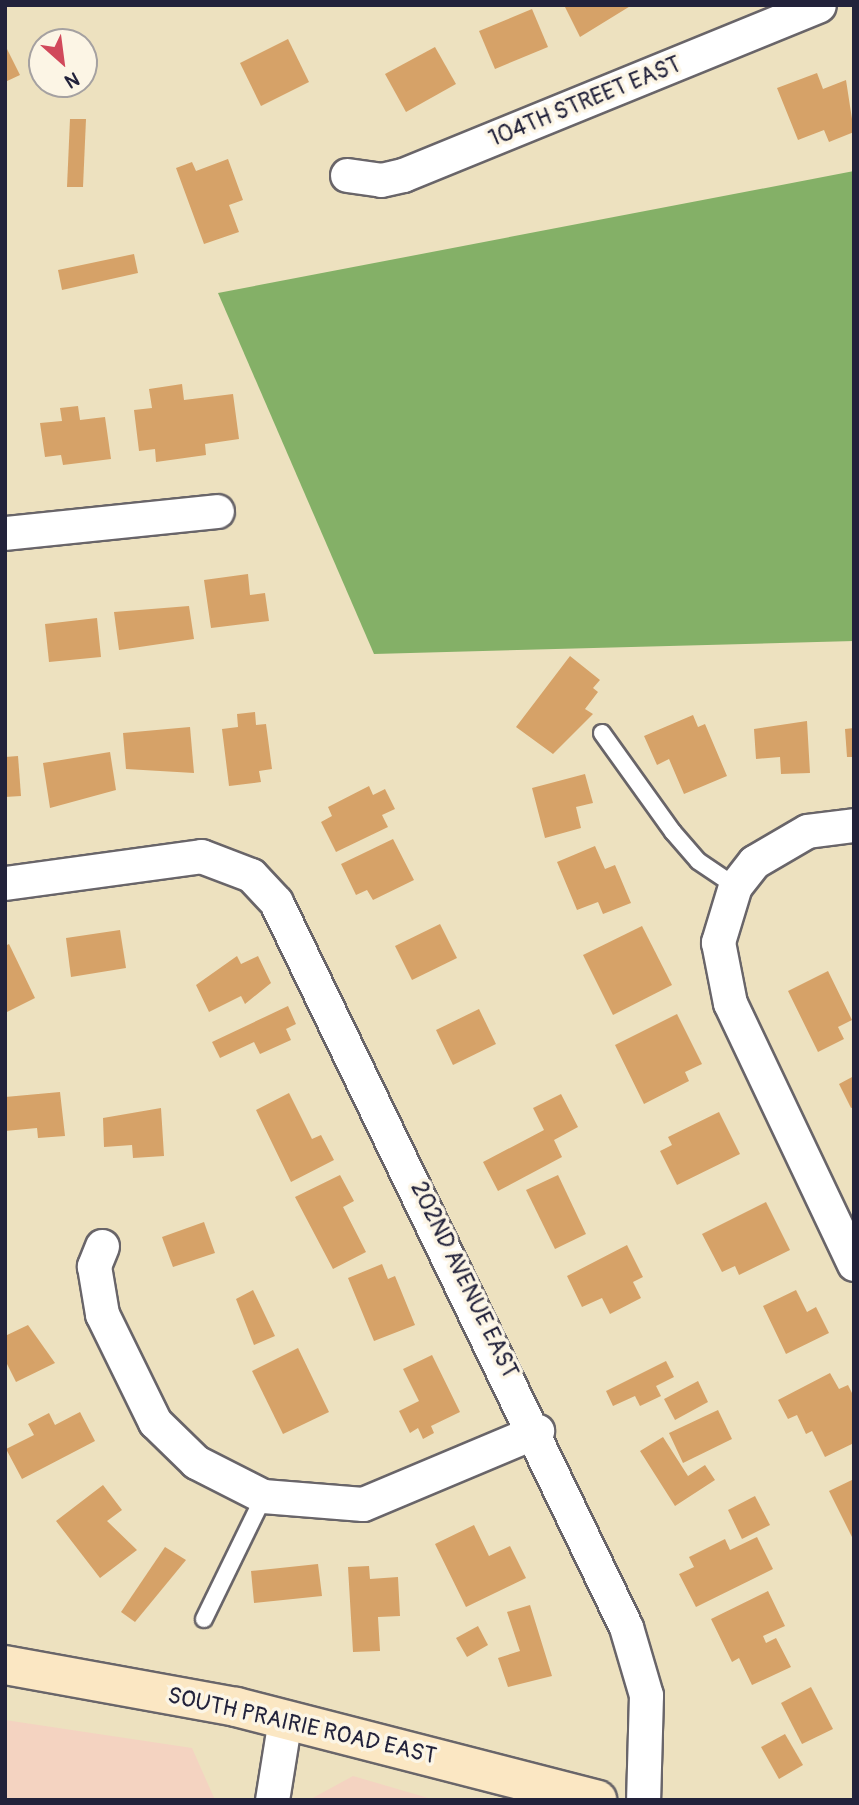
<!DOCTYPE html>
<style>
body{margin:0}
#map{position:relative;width:859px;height:1805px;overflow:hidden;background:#ede1bf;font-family:Pangolin,sans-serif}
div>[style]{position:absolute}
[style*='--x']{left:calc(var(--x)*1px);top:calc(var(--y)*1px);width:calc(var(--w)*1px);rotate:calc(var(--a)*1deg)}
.built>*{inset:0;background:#f4d3c1}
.forest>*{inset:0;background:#84b067}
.building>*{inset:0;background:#d6a268}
.roads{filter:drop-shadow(2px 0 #696569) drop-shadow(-2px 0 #696569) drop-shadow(0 2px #696569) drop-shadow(0 -2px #696569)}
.service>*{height:16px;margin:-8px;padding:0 8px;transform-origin:8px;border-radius:8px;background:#fff}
.minor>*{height:33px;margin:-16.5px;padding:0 16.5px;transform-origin:16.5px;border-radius:16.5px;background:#fff}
.secondary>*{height:38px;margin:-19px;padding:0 19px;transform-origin:19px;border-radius:19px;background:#fbe7c3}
span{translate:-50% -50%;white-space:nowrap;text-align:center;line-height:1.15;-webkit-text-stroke:7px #fcf5e5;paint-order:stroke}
.street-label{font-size:23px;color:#22223b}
.frame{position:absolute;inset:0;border:7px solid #22223b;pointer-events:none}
.north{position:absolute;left:28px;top:28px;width:70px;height:70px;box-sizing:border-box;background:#fcf5e5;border:2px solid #a5a1a1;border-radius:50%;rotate:152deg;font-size:19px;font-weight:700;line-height:28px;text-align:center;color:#22223b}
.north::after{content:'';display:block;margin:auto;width:24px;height:32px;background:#d1495b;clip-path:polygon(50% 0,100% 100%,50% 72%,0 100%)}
</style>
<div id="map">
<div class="built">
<i style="clip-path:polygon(5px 1720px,192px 1748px,215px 1800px,5px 1800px)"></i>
<i style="clip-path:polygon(353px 1776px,435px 1800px,309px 1800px)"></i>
</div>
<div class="forest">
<i style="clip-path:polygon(854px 171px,854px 641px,374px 654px,218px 293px)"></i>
</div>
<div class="building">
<i style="clip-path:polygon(564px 5px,632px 5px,580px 37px)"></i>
<i style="clip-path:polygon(532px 9px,548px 47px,495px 69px,479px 31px)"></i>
<i style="clip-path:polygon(288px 39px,309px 82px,261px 106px,240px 63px)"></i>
<i style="clip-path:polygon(5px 45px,20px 75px,5px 82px)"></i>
<i style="clip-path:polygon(435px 47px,456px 84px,406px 112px,385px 74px)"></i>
<i style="clip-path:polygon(817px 73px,823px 89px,846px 80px,854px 132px,829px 142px,824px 130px,798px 140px,777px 88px)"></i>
<i style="clip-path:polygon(70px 119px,86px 119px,83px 187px,67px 187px)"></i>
<i style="clip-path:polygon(228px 159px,243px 200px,229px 205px,239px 232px,204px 244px,176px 168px,192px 162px,196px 171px)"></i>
<i style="clip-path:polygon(134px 254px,138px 273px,62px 290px,58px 270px)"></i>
<i style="clip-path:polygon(182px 384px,184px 400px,233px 394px,239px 439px,205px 444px,206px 455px,156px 462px,155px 449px,139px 451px,134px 410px,152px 408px,149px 389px)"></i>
<i style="clip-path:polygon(78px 406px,80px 420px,105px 417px,111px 459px,63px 465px,61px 455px,45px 457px,40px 423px,62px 421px,60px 408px)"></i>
<i style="clip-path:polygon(248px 574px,250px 595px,265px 593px,269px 621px,211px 628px,204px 580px)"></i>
<i style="clip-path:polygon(189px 606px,194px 639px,119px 650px,114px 612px)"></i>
<i style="clip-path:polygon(97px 618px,101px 657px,49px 662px,45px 624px)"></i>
<i style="clip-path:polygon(570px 656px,600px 680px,593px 688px,598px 692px,585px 709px,593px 714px,553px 754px,516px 727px)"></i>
<i style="clip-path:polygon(255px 712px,256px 725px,266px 724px,272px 769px,259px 771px,261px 782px,229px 786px,222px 729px,238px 727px,237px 714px)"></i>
<i style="clip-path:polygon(693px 715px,698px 727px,705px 724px,727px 776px,684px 794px,669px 759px,657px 765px,644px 736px)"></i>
<i style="clip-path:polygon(807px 721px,810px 773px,781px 774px,780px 757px,756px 759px,754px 729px)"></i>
<i style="clip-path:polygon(190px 727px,194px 773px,126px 769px,123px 733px)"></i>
<i style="clip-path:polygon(854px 728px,854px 757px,847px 757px,845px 729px)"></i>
<i style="clip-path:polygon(110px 752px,116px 790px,50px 808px,43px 763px)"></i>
<i style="clip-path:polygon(18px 756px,21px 796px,5px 797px,5px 757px)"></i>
<i style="clip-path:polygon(585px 774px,593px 803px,576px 807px,581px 828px,545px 838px,532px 788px)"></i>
<i style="clip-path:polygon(369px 786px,373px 795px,385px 789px,395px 809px,382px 815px,388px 827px,336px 852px,321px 822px,332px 816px,328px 807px)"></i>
<i style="clip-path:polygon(393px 839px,414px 880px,373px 900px,367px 890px,356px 895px,341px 864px)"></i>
<i style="clip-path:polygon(595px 846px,605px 869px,615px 865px,631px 903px,603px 914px,598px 902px,577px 910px,557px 862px)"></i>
<i style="clip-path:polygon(440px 924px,457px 958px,412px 980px,395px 946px)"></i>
<i style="clip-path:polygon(642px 926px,672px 985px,613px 1015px,583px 955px)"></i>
<i style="clip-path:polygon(120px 930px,126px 968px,71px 977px,66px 938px)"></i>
<i style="clip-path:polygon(9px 944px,35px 998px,5px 1013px,5px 946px)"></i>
<i style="clip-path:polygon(237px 956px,241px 964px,258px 956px,271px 983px,245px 1004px,241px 996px,209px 1012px,196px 985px)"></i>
<i style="clip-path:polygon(828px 971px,852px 1020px,838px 1027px,844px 1039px,818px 1052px,788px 991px)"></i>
<i style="clip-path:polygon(288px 1006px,296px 1024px,286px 1029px,291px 1040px,260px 1054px,254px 1042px,220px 1058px,212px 1042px)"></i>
<i style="clip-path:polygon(479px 1009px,496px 1044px,453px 1065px,436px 1030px)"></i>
<i style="clip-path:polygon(677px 1014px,702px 1064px,685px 1072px,689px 1081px,644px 1104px,615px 1045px)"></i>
<i style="clip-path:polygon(854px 1076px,854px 1107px,851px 1108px,839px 1084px)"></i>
<i style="clip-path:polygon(60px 1092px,65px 1136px,38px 1138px,37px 1128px,5px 1131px,5px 1097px)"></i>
<i style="clip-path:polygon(289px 1093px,312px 1139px,321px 1135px,334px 1160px,291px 1182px,256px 1110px)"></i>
<i style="clip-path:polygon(561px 1094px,578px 1127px,554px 1140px,562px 1157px,498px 1191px,483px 1162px,544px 1130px,533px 1108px)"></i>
<i style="clip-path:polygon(161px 1108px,164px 1156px,133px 1158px,132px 1145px,104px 1147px,103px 1118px)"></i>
<i style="clip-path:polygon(719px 1112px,740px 1154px,677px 1185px,660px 1151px,672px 1145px,668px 1137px)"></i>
<i style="clip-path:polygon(340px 1175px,354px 1201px,343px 1207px,366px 1252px,333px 1269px,295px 1197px)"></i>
<i style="clip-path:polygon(558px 1175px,586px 1234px,555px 1249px,526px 1190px)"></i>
<i style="clip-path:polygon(766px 1202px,790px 1250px,739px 1275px,735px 1266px,722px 1272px,702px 1234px)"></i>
<i style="clip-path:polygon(204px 1222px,215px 1253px,173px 1267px,162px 1237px)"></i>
<i style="clip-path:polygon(627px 1245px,643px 1277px,633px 1282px,641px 1298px,610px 1314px,602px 1298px,582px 1307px,567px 1276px)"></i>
<i style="clip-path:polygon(382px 1264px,388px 1279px,395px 1276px,415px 1325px,374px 1341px,348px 1278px)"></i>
<i style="clip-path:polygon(253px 1290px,275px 1336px,254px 1345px,236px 1299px)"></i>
<i style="clip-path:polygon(796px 1290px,807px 1312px,816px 1307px,829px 1333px,786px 1354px,763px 1306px)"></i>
<i style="clip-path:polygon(28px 1325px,55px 1363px,16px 1382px,5px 1360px,5px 1336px)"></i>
<i style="clip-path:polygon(298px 1348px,329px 1412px,283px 1434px,252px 1371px)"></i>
<i style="clip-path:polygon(432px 1355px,460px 1412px,431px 1426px,434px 1433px,423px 1439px,418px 1428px,410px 1433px,399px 1411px,419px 1401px,403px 1369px)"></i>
<i style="clip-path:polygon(666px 1361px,674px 1377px,656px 1386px,661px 1396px,640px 1406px,635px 1396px,613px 1406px,606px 1391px)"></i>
<i style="clip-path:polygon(830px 1373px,839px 1389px,848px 1385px,854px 1397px,854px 1443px,825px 1457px,812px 1431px,806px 1434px,797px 1415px,788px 1419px,778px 1400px)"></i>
<i style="clip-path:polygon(698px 1381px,708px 1402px,675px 1420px,664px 1399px)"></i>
<i style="clip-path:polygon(718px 1410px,732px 1439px,683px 1463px,669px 1433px)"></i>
<i style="clip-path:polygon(80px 1412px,95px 1441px,22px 1479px,6px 1449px,34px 1435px,28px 1424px,49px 1413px,55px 1425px)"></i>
<i style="clip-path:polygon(663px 1437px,688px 1476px,705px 1465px,715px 1480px,675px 1506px,640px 1451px)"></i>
<i style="clip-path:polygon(854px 1479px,854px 1541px,829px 1491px)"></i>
<i style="clip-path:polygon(103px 1485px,122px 1510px,107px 1521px,137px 1550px,100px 1578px,56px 1521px)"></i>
<i style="clip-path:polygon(755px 1496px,770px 1525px,742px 1539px,728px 1510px)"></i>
<i style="clip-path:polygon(474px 1525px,489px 1556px,510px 1546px,526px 1578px,466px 1607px,435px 1544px)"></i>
<i style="clip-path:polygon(757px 1537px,773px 1569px,696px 1607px,679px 1574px,694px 1567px,689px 1557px,725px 1539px,730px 1550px)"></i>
<i style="clip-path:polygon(165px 1547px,186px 1560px,135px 1622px,121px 1612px)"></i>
<i style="clip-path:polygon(318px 1564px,322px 1596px,254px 1603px,251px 1571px)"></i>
<i style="clip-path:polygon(369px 1566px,370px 1579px,398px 1577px,400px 1616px,378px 1617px,380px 1651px,353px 1652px,348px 1567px)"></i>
<i style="clip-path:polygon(768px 1591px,785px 1626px,763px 1636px,766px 1643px,776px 1638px,791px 1667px,752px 1685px,739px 1658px,732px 1662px,711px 1619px)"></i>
<i style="clip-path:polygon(530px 1605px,552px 1676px,508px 1687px,498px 1658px,520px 1651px,507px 1612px)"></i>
<i style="clip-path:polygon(478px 1626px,488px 1645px,467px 1657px,456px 1638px)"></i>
<i style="clip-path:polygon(811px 1687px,833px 1729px,802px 1744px,781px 1703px)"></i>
<i style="clip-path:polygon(785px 1734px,803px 1765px,779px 1779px,761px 1747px)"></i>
</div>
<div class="roads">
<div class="service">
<i style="--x:602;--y:733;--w:122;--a:54.4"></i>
<i style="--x:673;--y:832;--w:38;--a:49"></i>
<i style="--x:698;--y:861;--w:45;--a:34"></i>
<i style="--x:204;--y:1619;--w:137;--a:-64"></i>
</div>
<div class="minor">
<i style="--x:347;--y:175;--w:34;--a:8"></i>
<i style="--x:381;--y:180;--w:23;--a:-13"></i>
<i style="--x:403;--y:175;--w:449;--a:-22.2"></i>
<i style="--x:5;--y:533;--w:213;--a:-5.9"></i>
<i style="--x:854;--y:825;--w:47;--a:172.7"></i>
<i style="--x:807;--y:831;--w:61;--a:149.7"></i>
<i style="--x:754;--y:862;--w:31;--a:128"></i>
<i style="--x:735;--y:886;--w:59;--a:106.9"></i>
<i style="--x:718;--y:942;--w:62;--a:78.9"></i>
<i style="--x:730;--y:1003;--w:289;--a:64.6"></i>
<i style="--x:5;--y:883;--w:198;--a:-7.8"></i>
<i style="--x:201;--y:856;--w:53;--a:20.8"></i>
<i style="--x:251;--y:875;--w:37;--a:47"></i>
<i style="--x:276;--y:902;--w:805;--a:64.23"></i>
<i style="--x:626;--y:1627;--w:71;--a:73.6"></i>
<i style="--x:646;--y:1695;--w:105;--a:91.6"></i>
<i style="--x:102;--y:1246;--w:22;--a:112"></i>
<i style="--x:94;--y:1266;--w:49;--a:80.5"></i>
<i style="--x:102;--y:1314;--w:120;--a:63.9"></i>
<i style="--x:155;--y:1422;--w:57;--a:44.3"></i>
<i style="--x:196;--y:1462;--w:75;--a:26.9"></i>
<i style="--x:263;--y:1496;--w:100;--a:4.6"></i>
<i style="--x:363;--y:1504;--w:189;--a:-22.8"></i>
<i style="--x:272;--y:1800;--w:82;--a:-80.9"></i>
</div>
<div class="secondary">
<i style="--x:5;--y:1665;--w:235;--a:10.3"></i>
<i style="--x:236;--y:1707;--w:373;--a:14.4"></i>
</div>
</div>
<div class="street-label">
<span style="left:585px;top:102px;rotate:-22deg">104TH STREET EAST</span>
<span style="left:464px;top:1280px;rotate:64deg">202ND AVENUE EAST</span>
<span style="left:302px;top:1726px;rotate:13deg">SOUTH PRAIRIE ROAD EAST</span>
</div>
<div class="frame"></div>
<div class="north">N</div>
</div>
